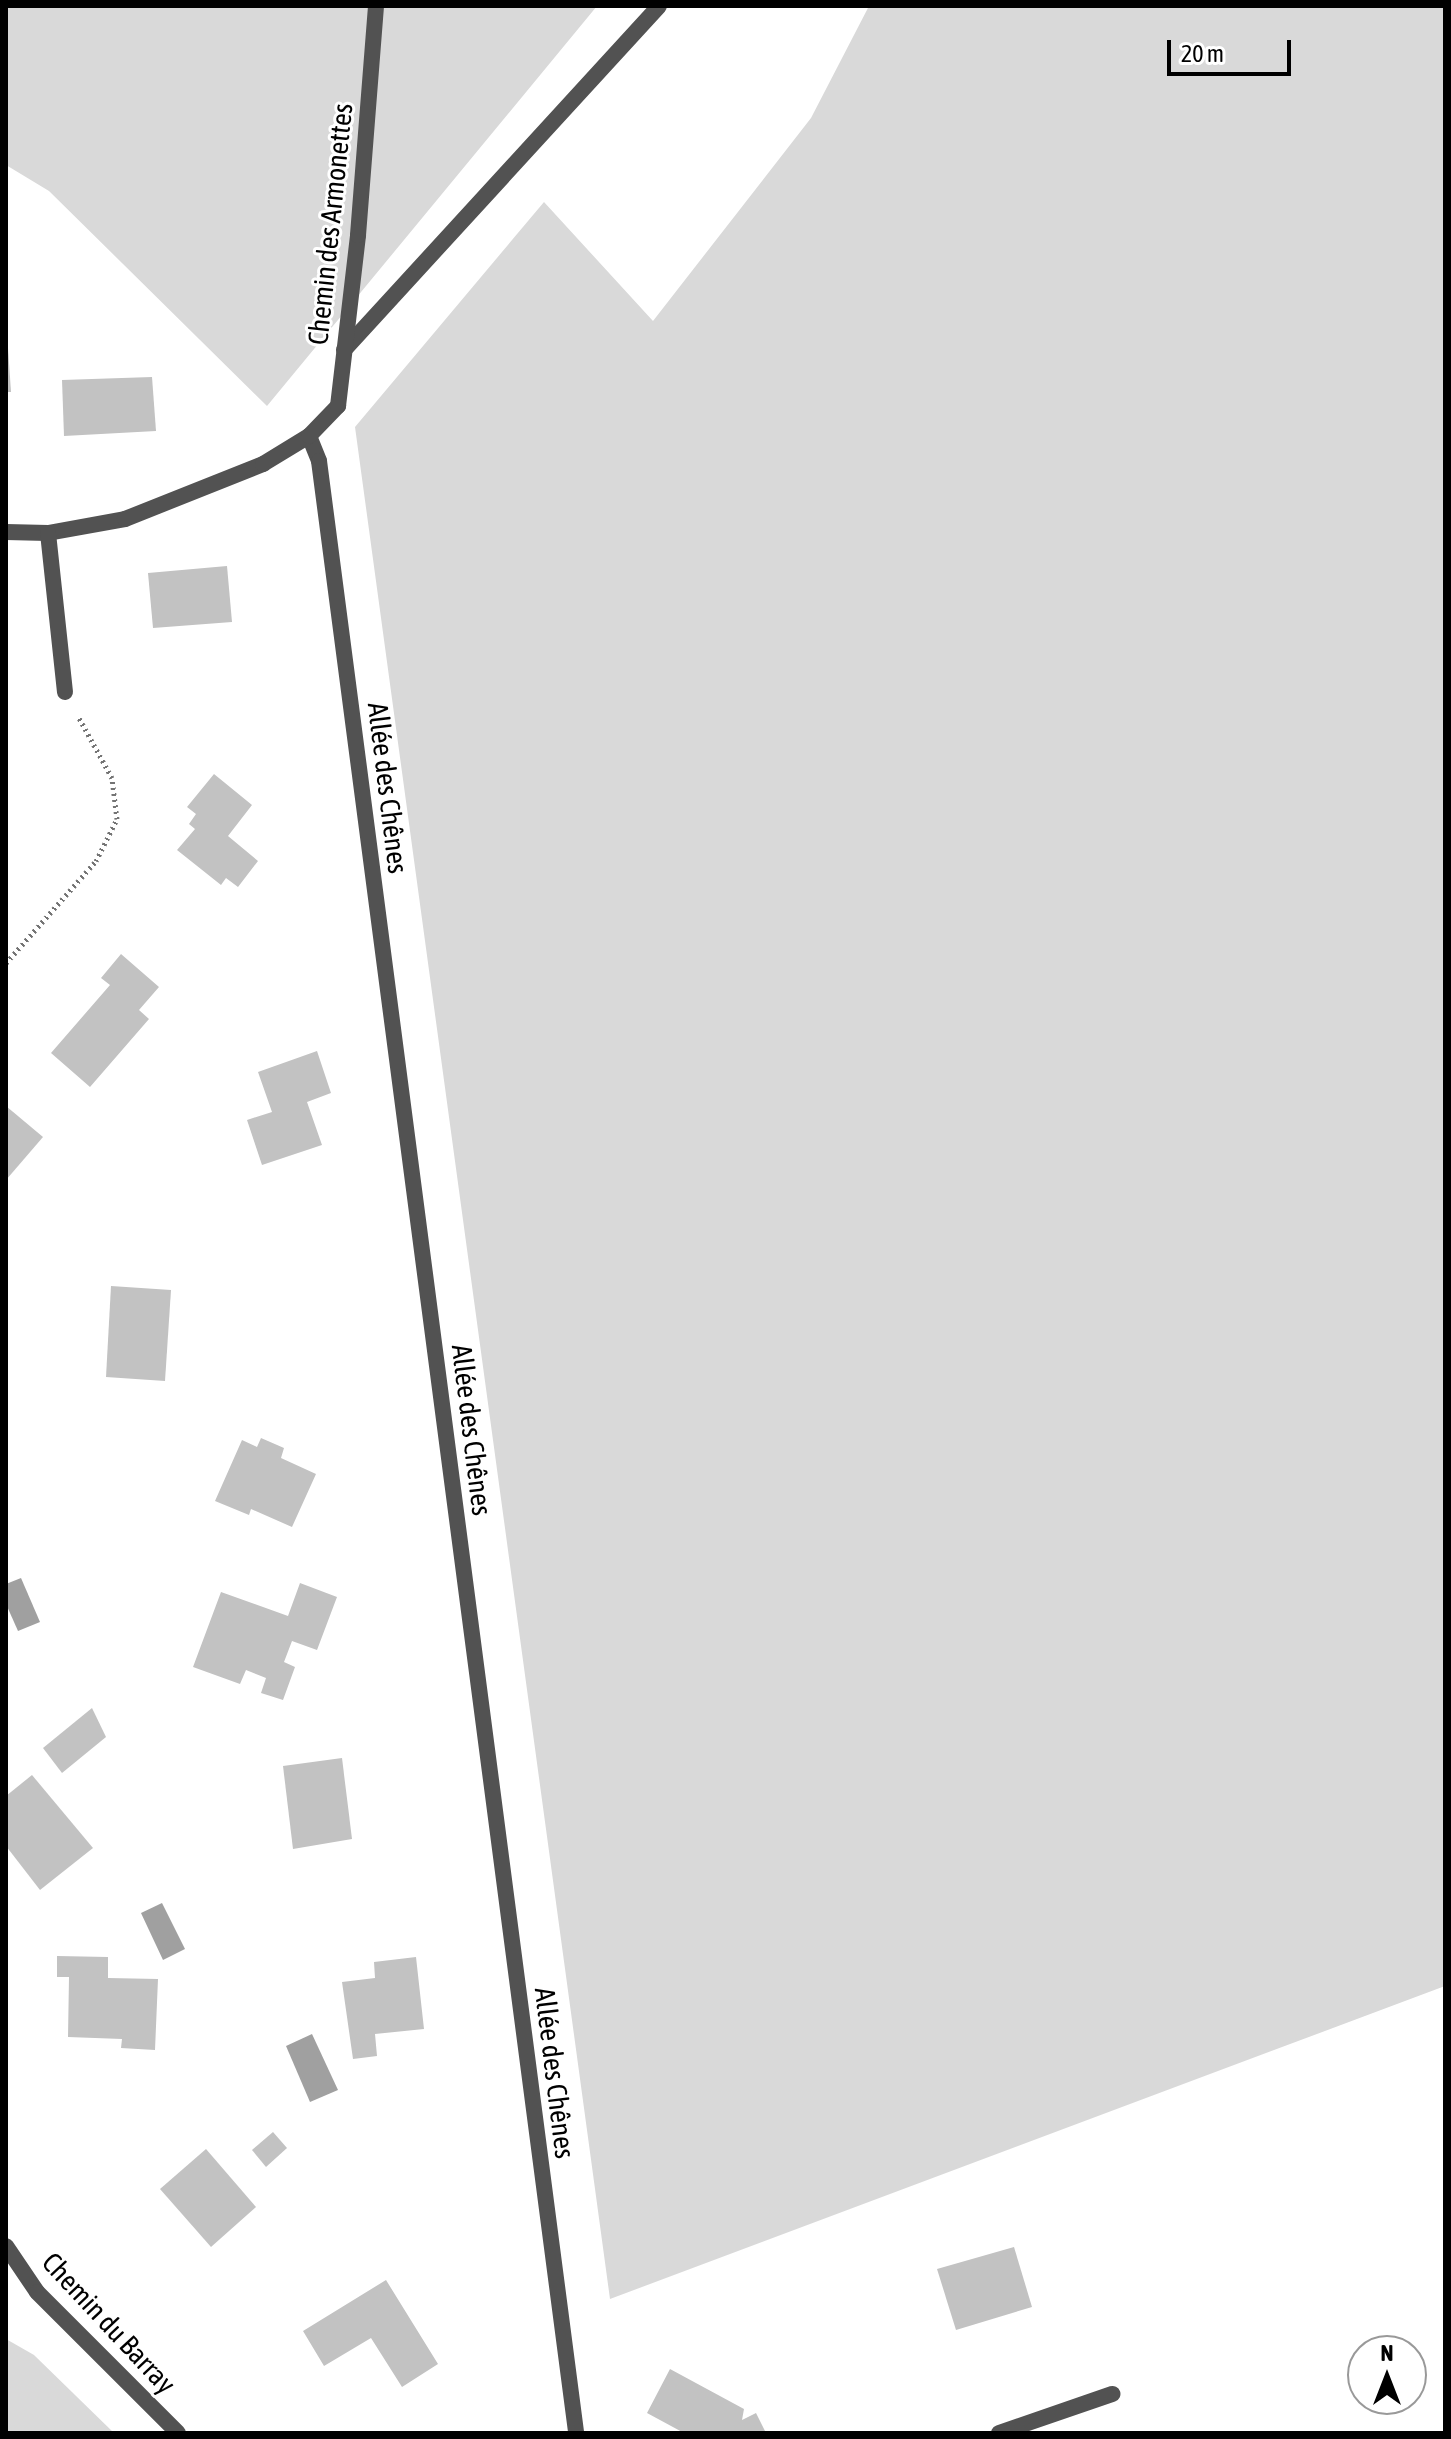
<!DOCTYPE html>
<meta charset="utf-8">
<style>
body{margin:0}
#map{position:relative;width:1451px;height:2439px;overflow:hidden;background:#fff;font-family:"Asap Condensed",sans-serif}
div>[style]{position:absolute}
[style*='--x']{left:calc(var(--x)*1px);top:calc(var(--y)*1px);width:calc(var(--w)*1px);rotate:calc(var(--a)*1deg)}
.green>*{inset:0;background:#d9d9d9}
.water>*{inset:0;background:#a0a0a0}
.building>*{inset:0;background:#c2c2c2}
.path>*{height:5px;margin-top:-2.5px;transform-origin:0;background:repeating-linear-gradient(90deg,#747474 0 2px,transparent 0 6px)}
.service>*{height:16px;margin:-8px;padding:0 8px;transform-origin:8px;border-radius:8px;background:#525252}
.minor>*{height:16px;margin:-8px;padding:0 8px;transform-origin:8px;border-radius:8px;background:#525252}
span{translate:-50% -50%;white-space:nowrap;text-align:center;line-height:1.15;-webkit-text-stroke:6px #fff;paint-order:stroke}
.street-label{font-size:28px;color:#000}
.frame{position:absolute;inset:0;border:8px solid #000;pointer-events:none}
.north{position:absolute;left:1347px;top:2335px;width:80px;height:80px;box-sizing:border-box;background:#fff;border:2px solid #999;border-radius:50%;rotate:0deg;font-size:22px;font-weight:700;line-height:32px;text-align:center;color:#000}
.north::after{content:'';display:block;margin:auto;width:28px;height:36px;background:#000;clip-path:polygon(50% 0,100% 100%,50% 72%,0 100%)}
.scale{position:absolute;left:1167px;top:40px;width:124px;height:36px;box-sizing:border-box;border:4px solid #000;border-top:0;padding-left:10px;font-size:24px;line-height:28px;white-space:nowrap;color:#000;-webkit-text-stroke:6px #fff;paint-order:stroke}
</style>
<div id="map">
<div class="green">
<i style="clip-path:polygon(6px 6px,597px 6px,267px 406px,49px 191px,6px 165px)"></i>
<i style="clip-path:polygon(869px 6px,1445px 6px,1445px 1986px,610px 2299px,355px 427px,544px 202px,653px 321px,811px 118px)"></i>
<i style="clip-path:polygon(6px 2339px,34px 2355px,114px 2433px,6px 2433px)"></i>
</div>
<div class="water">
<i style="clip-path:polygon(21px 1578px,40px 1622px,18px 1631px,6px 1604px,6px 1584px)"></i>
<i style="clip-path:polygon(162px 1903px,185px 1949px,163px 1960px,141px 1913px)"></i>
<i style="clip-path:polygon(312px 2034px,338px 2090px,310px 2102px,286px 2046px)"></i>
</div>
<div class="building">
<i style="clip-path:polygon(6px 348px,8px 348px,11px 392px,6px 392px)"></i>
<i style="clip-path:polygon(152px 377px,156px 431px,64px 436px,62px 380px)"></i>
<i style="clip-path:polygon(227px 566px,232px 622px,153px 628px,148px 573px)"></i>
<i style="clip-path:polygon(214px 774px,252px 805px,228px 836px,258px 861px,238px 887px,226px 878px,221px 885px,177px 850px,195px 829px,189px 824px,196px 814px,187px 807px)"></i>
<i style="clip-path:polygon(121px 954px,159px 987px,139px 1010px,149px 1019px,90px 1087px,51px 1053px,110px 985px,101px 978px)"></i>
<i style="clip-path:polygon(317px 1051px,331px 1093px,307px 1102px,322px 1145px,262px 1165px,247px 1120px,272px 1112px,258px 1072px)"></i>
<i style="clip-path:polygon(6px 1106px,43px 1137px,6px 1180px)"></i>
<i style="clip-path:polygon(111px 1286px,171px 1290px,165px 1381px,106px 1377px)"></i>
<i style="clip-path:polygon(261px 1438px,284px 1448px,281px 1458px,316px 1474px,292px 1527px,251px 1509px,249px 1515px,215px 1501px,242px 1440px,257px 1447px)"></i>
<i style="clip-path:polygon(300px 1583px,337px 1597px,317px 1650px,292px 1641px,284px 1662px,295px 1667px,283px 1700px,261px 1693px,266px 1678px,246px 1670px,240px 1684px,193px 1667px,221px 1592px,288px 1616px)"></i>
<i style="clip-path:polygon(92px 1708px,106px 1737px,62px 1773px,43px 1748px)"></i>
<i style="clip-path:polygon(342px 1758px,352px 1839px,293px 1849px,283px 1766px)"></i>
<i style="clip-path:polygon(32px 1775px,93px 1848px,40px 1890px,6px 1846px,6px 1796px)"></i>
<i style="clip-path:polygon(57px 1956px,108px 1957px,108px 1978px,158px 1979px,155px 2050px,121px 2048px,122px 2039px,68px 2037px,69px 1977px,57px 1977px)"></i>
<i style="clip-path:polygon(416px 1957px,424px 2029px,375px 2034px,377px 2056px,353px 2059px,342px 1982px,375px 1978px,374px 1962px)"></i>
<i style="clip-path:polygon(273px 2132px,287px 2148px,266px 2167px,252px 2150px)"></i>
<i style="clip-path:polygon(206px 2149px,256px 2207px,211px 2247px,160px 2189px)"></i>
<i style="clip-path:polygon(1014px 2247px,1032px 2307px,956px 2330px,937px 2269px)"></i>
<i style="clip-path:polygon(386px 2280px,438px 2364px,402px 2387px,371px 2338px,324px 2366px,303px 2331px)"></i>
<i style="clip-path:polygon(670px 2369px,744px 2409px,742px 2420px,756px 2413px,766px 2433px,684px 2433px,647px 2413px)"></i>
</div>
<div class="path">
<i style="--x:6;--y:963;--w:136;--a:-48.6"></i>
<i style="--x:96;--y:861;--w:47;--a:-63.4"></i>
<i style="--x:117;--y:819;--w:41;--a:-97"></i>
<i style="--x:112;--y:778;--w:71;--a:-118.7"></i>
</div>
<div class="service">
<i style="--x:344;--y:350;--w:466;--a:-47.5"></i>
</div>
<div class="minor">
<i style="--x:309;--y:436;--w:27;--a:68"></i>
<i style="--x:319;--y:461;--w:1989;--a:82.57"></i>
<i style="--x:6;--y:532;--w:42;--a:1.4"></i>
<i style="--x:48;--y:533;--w:78;--a:-10.3"></i>
<i style="--x:125;--y:519;--w:149;--a:-21.7"></i>
<i style="--x:263;--y:464;--w:54;--a:-31.3"></i>
<i style="--x:309;--y:436;--w:42;--a:-46"></i>
<i style="--x:338;--y:406;--w:172;--a:-83.3"></i>
<i style="--x:358;--y:235;--w:230;--a:-85.5"></i>
<i style="--x:48;--y:533;--w:160;--a:83.9"></i>
<i style="--x:6;--y:2246;--w:55;--a:56"></i>
<i style="--x:37;--y:2292;--w:199;--a:45"></i>
<i style="--x:999;--y:2433;--w:120;--a:-19"></i>
</div>
<div class="street-label">
<span style="left:330px;top:224px;rotate:-84deg">Chemin des Armonettes</span>
<span style="left:388px;top:788px;rotate:83deg">Allée des Chênes</span>
<span style="left:472px;top:1430px;rotate:83deg">Allée des Chênes</span>
<span style="left:555px;top:2073px;rotate:83deg">Allée des Chênes</span>
<span style="left:109px;top:2323px;rotate:47deg">Chemin du Barray</span>
</div>
<div class="frame"></div>
<div class="north">N</div>
<div class="scale">20 m</div>
</div>
